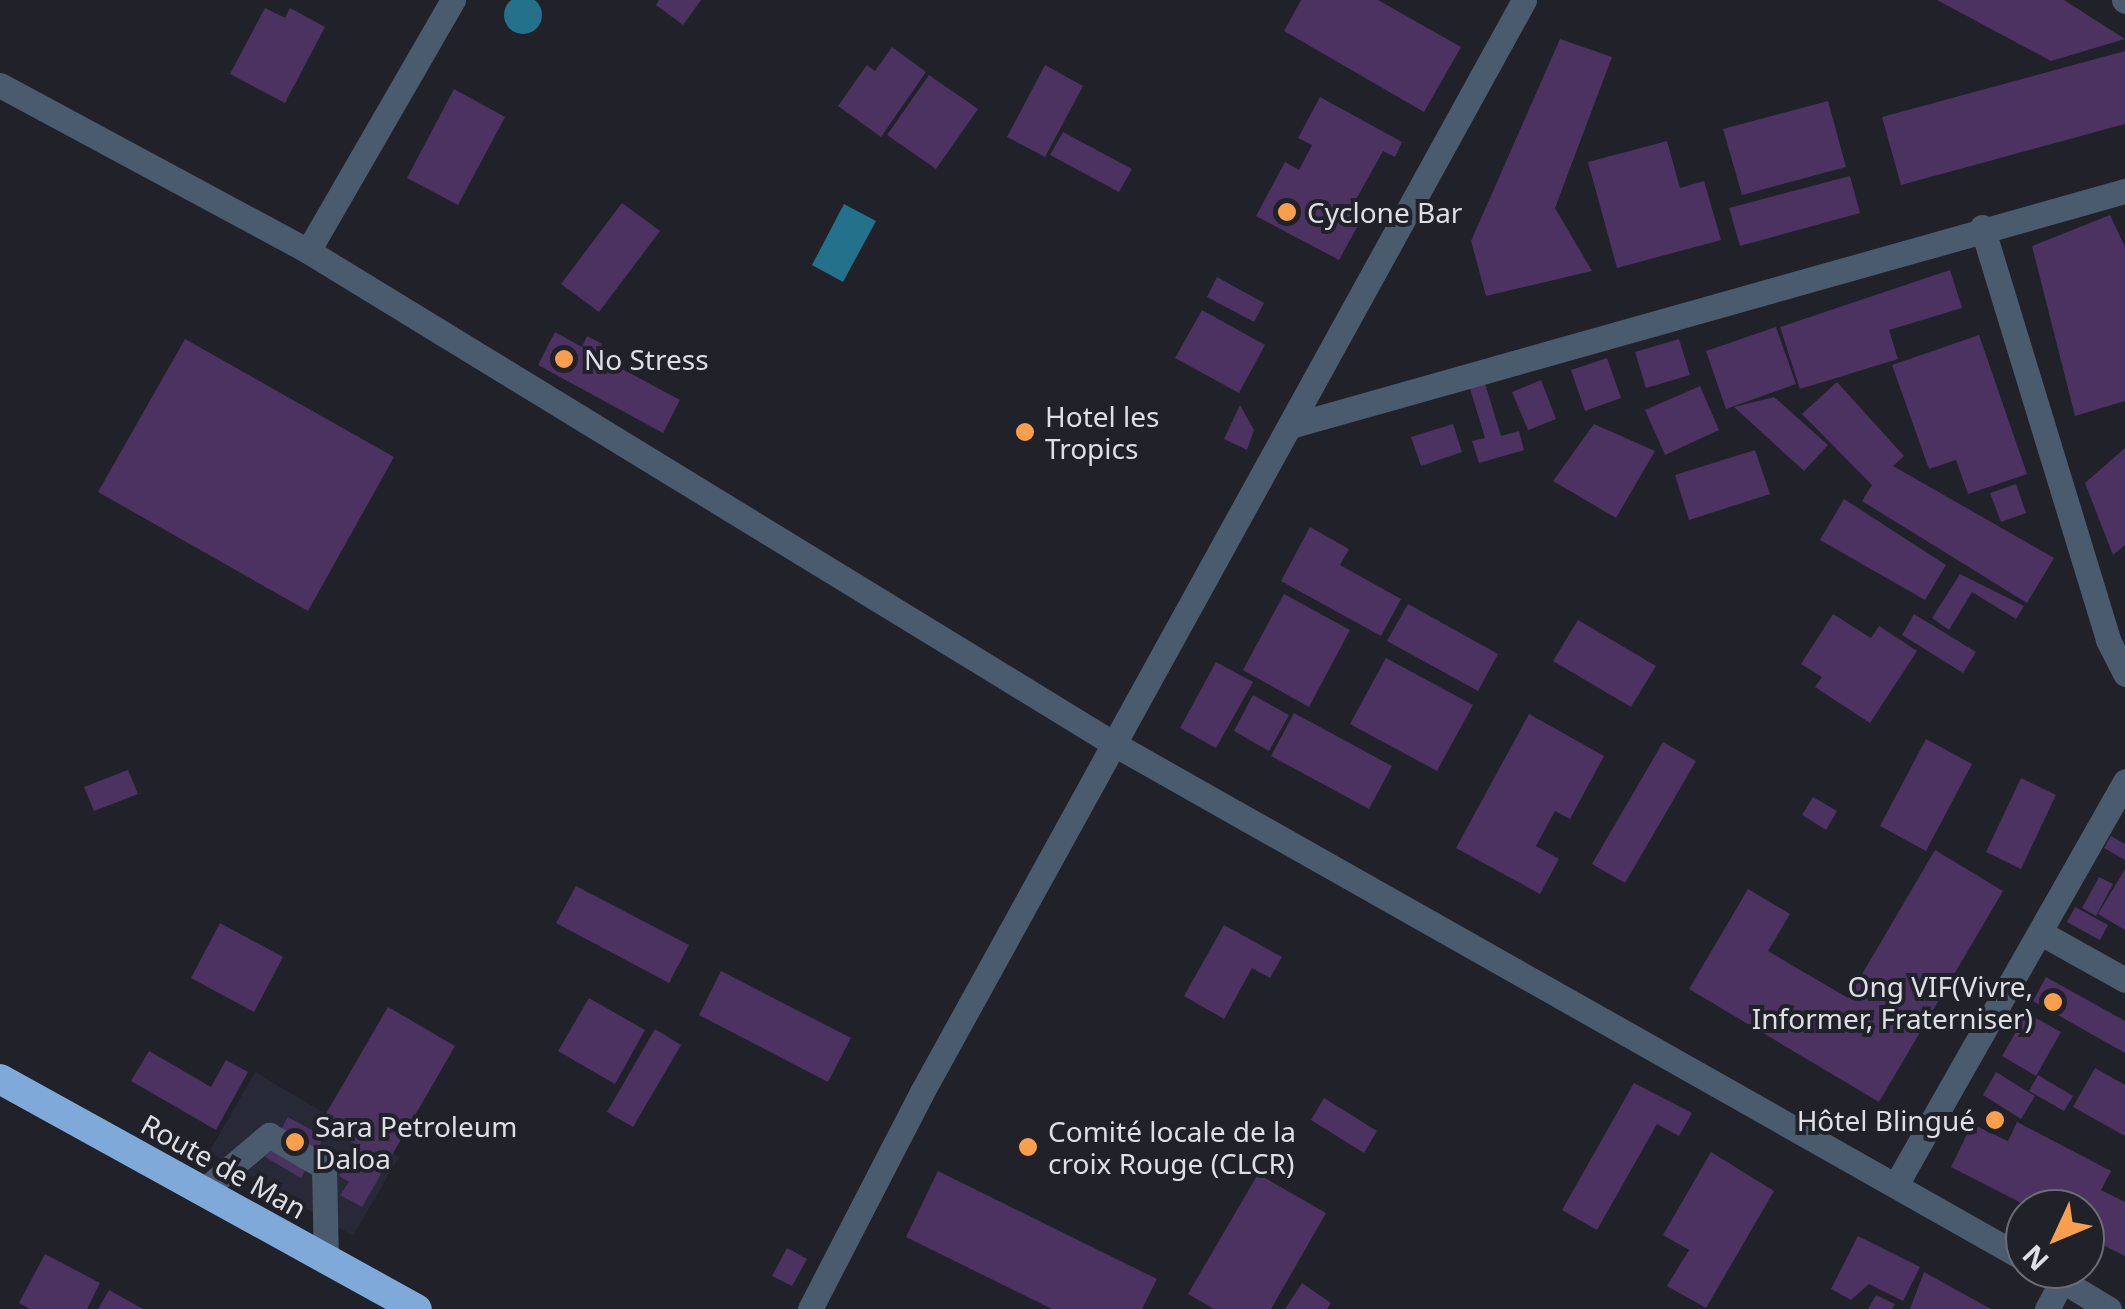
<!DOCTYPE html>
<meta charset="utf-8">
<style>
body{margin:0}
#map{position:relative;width:2125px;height:1309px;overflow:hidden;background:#202129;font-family:"Noto Sans",sans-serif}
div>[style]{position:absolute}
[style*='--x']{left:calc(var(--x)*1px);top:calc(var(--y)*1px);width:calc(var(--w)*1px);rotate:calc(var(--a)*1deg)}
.built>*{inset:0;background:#272936}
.water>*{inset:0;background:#23718a}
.round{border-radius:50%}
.building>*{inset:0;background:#4b3261}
.minor>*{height:25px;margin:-12.5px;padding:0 12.5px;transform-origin:12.5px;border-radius:12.5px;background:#4a5b6e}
.highway>*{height:30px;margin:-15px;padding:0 15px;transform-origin:15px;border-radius:15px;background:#7ea9d8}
.dots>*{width:28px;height:28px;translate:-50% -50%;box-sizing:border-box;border:5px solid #202129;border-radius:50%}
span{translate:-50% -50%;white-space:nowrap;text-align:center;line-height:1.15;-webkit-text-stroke:8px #202129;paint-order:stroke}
.poi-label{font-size:28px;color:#dedee4}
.left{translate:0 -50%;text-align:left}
.right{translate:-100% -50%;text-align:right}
.street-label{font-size:28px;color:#dedee4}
.north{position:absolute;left:2005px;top:1189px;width:100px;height:100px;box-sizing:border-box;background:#202129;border:2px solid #6c6d74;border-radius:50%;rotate:226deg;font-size:28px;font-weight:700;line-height:40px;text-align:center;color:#dedee4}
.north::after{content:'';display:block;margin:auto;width:35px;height:45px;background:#fa9f4e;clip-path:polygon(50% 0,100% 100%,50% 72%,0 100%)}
</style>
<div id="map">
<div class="built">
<i style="clip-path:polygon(255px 1072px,399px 1157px,353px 1236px,209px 1152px)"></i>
</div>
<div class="water">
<i class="round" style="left:504px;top:-4px;width:38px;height:38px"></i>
<i style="clip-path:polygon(844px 204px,876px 221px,843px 282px,812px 265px)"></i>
</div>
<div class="building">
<i style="clip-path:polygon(659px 0,701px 0,683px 25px,656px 5px)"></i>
<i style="clip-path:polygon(1301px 0,1378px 0,1461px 47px,1424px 112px,1284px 31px)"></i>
<i style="clip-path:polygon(1937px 0,2064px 0,2125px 39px,2051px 61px)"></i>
<i style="clip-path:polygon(265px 8px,285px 18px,290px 8px,325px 27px,285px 103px,230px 74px)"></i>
<i style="clip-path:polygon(1560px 39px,1612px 57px,1555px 208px,1592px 271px,1486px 296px,1471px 241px)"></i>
<i style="clip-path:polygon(892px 47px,926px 72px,881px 137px,838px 106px,867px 65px,875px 71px)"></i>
<i style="clip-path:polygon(2125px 51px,2125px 124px,1901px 185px,1882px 117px)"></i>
<i style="clip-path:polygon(1045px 65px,1083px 86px,1045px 157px,1007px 137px)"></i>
<i style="clip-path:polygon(929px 75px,978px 109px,936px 169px,887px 135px)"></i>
<i style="clip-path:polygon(454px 89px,505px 117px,458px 205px,407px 178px)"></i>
<i style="clip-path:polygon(1320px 97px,1402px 142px,1395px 157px,1383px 151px,1354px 203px,1367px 209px,1339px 260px,1256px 216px,1285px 162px,1299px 170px,1312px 145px,1298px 138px)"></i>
<i style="clip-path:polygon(1828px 101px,1846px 167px,1742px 195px,1723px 129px)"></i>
<i style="clip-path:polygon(1063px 132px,1132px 169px,1119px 192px,1050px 155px)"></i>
<i style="clip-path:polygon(1667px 141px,1680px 188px,1704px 181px,1721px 240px,1617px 268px,1588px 162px)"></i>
<i style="clip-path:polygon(1850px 176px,1860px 213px,1740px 246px,1729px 208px)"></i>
<i style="clip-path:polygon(622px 203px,660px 231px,599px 312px,561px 284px)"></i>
<i style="clip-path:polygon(2110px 215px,2125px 247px,2125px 401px,2075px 416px,2032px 246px)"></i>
<i style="clip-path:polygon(1950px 270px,1962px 308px,1889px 330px,1898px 359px,1800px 389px,1780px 327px)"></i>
<i style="clip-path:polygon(1217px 277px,1264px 303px,1254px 322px,1207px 297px)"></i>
<i style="clip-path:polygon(1202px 310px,1265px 345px,1239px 393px,1175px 358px)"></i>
<i style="clip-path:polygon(1776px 327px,1796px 384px,1726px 409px,1706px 351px)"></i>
<i style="clip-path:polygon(555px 332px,582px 347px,587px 336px,602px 344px,596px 355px,680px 400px,663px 433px,538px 365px)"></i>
<i style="clip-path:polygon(1979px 335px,2027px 474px,1968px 494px,1956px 460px,1929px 469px,1892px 365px)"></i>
<i style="clip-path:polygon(185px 339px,394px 457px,308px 611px,98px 492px)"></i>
<i style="clip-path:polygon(1679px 339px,1690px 375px,1646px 388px,1635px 352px)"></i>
<i style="clip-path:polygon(1607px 358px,1621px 398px,1585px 411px,1571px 370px)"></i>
<i style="clip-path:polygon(1483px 377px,1501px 436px,1519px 431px,1524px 450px,1479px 463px,1472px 441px,1485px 438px,1468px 382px)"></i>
<i style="clip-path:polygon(1541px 380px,1556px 419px,1528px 430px,1512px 392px)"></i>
<i style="clip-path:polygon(1837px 382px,1904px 456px,1893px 466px,2054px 558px,2027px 603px,1862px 501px,1872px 485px,1802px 414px)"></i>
<i style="clip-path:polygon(1700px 386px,1719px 430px,1665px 455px,1645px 410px)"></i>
<i style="clip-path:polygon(1774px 397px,1828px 445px,1804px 471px,1734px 407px)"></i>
<i style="clip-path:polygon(1240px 405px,1254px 430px,1247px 450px,1224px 439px)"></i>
<i style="clip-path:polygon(1453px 424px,1462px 452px,1421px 466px,1411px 437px)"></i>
<i style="clip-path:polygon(1594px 424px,1655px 451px,1616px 518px,1553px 481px)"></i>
<i style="clip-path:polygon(2125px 448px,2125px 545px,2113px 555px,2085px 483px)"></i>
<i style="clip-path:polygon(1755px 450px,1770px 494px,1689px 520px,1675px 475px)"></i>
<i style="clip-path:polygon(2016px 484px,2026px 513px,2001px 522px,1990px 493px)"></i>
<i style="clip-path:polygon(1844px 499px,1946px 565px,1925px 600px,1820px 540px)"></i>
<i style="clip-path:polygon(1310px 527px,1349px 549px,1340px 565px,1401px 599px,1381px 636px,1281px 581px)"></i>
<i style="clip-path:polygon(1960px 574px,2024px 606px,2016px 619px,1972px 592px,1949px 630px,1932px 618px)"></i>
<i style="clip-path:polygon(1284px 594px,1350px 630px,1309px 707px,1243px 670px)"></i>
<i style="clip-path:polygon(1408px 604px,1498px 654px,1478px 691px,1387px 641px)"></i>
<i style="clip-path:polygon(1833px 614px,1871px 638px,1879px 626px,1917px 651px,1870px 723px,1815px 687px,1822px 677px,1801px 664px)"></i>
<i style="clip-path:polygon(1914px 614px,1976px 652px,1963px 673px,1902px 635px)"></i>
<i style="clip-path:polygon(1578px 620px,1656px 666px,1631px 707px,1553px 661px)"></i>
<i style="clip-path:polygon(1386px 658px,1473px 705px,1437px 771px,1350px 724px)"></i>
<i style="clip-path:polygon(1216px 662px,1253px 682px,1216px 748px,1180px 728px)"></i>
<i style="clip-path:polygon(1253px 695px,1289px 715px,1269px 751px,1234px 731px)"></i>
<i style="clip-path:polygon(1294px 713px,1392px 766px,1369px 809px,1271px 756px)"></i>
<i style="clip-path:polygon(1529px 714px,1604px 756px,1570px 819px,1555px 811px,1536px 846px,1559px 859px,1540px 894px,1456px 848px)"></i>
<i style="clip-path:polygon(1926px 739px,1972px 764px,1926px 851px,1880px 826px)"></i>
<i style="clip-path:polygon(1663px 742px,1696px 761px,1625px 883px,1592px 864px)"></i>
<i style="clip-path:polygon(128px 770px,138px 794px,94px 811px,84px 787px)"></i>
<i style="clip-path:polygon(2021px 778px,2056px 795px,2021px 869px,1986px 852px)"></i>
<i style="clip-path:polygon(1813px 797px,1837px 811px,1826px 830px,1802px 815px)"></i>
<i style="clip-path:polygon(2111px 836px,2125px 844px,2125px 860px,2104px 848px)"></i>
<i style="clip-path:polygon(1935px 850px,2003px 891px,1879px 1102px,1689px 989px,1748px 889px,1790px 914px,1768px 951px,1848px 998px)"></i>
<i style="clip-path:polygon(2125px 869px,2125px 930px,2098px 914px)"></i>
<i style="clip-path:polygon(2099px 877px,2113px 884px,2096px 916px,2082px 908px)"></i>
<i style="clip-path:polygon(576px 886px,689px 945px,669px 983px,556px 923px)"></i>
<i style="clip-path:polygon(2075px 907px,2108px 925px,2100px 940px,2067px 922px)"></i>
<i style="clip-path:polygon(220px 923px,283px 957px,254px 1012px,191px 978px)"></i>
<i style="clip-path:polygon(1224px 925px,1282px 957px,1270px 978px,1252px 968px,1224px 1019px,1184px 996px)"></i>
<i style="clip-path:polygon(721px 971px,851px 1038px,828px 1082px,699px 1015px)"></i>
<i style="clip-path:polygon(2046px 977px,2125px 1021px,2125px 1053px,2033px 1001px)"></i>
<i style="clip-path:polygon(589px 998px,645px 1030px,615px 1084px,558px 1051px)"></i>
<i style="clip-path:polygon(388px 1007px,455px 1046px,362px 1207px,340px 1195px,349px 1182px,339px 1176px,357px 1145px,320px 1124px)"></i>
<i style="clip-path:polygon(2027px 1013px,2061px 1032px,2036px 1076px,2002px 1056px)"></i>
<i style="clip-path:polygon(655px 1029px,681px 1045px,633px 1127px,607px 1112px)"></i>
<i style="clip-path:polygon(149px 1051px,211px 1087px,226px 1060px,248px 1072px,216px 1130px,131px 1081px)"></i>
<i style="clip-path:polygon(2095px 1068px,2125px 1085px,2125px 1136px,2073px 1107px)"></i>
<i style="clip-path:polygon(1996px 1072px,2035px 1096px,2021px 1119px,1983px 1095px)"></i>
<i style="clip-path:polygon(2038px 1075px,2073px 1096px,2064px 1111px,2029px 1091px)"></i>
<i style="clip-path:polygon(1634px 1083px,1692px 1113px,1679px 1136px,1657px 1124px,1597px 1230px,1562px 1210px)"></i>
<i style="clip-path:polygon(1324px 1098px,1377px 1131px,1364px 1153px,1311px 1120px)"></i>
<i style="clip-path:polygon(288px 1117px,324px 1137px,301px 1178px,265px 1157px)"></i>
<i style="clip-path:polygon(2017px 1122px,2111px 1171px,2101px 1190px,2125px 1202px,2125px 1256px,2085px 1236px,2085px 1209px,2033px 1209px,1951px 1167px,1972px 1124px,2008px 1141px)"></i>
<i style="clip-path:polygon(1711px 1152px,1774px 1191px,1706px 1308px,1667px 1286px,1689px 1250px,1663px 1235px)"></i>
<i style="clip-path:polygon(938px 1171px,1157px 1279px,1142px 1309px,1052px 1309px,906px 1237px)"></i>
<i style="clip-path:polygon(1258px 1174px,1326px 1213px,1271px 1309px,1214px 1309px,1188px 1294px)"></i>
<i style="clip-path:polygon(1858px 1236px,1920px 1267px,1903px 1301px,1869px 1284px,1851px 1300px,1831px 1289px)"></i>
<i style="clip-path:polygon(787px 1248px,807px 1259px,792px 1286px,772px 1276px)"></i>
<i style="clip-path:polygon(45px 1254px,100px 1283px,87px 1309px,30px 1309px,19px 1303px)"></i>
<i style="clip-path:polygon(1924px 1272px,1991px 1309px,1910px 1309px)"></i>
<i style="clip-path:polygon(1302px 1283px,1331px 1303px,1327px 1309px,1285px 1309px)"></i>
<i style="clip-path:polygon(109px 1290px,143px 1309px,98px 1309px)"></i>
<i style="clip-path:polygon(1876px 1295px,1895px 1304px,1892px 1309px,1868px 1309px)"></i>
</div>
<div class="minor">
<i style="--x:2124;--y:0;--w:1;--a:45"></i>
<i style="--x:0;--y:85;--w:350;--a:28.3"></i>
<i style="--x:308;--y:251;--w:945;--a:31.45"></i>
<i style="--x:1114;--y:744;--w:1046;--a:29.48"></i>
<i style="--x:1982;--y:227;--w:432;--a:73"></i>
<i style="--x:2108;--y:640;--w:38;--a:63"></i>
<i style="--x:308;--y:251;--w:290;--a:-60"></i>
<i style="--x:1294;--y:425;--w:863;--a:-15.73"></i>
<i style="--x:2041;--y:933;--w:96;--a:29.2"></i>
<i style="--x:1897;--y:1183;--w:462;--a:-60.4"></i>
<i style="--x:203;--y:1191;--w:87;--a:-40.3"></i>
<i style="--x:269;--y:1135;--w:64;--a:30.2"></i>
<i style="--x:324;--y:1167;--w:92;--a:88.8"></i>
<i style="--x:2043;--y:1269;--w:77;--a:31.2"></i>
<i style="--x:810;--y:1309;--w:244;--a:-62.7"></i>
<i style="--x:922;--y:1092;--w:1247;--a:-61.13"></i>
<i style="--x:2047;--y:1309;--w:32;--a:-62"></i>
</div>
<div class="highway">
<i style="--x:0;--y:1079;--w:476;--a:28.9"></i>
</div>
<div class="dots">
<i style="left:1287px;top:212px;background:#fa9f4e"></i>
<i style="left:564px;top:359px;background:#fa9f4e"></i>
<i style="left:1025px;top:432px;background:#fa9f4e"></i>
<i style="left:2053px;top:1002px;background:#fa9f4e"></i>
<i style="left:1995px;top:1120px;background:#fa9f4e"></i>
<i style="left:295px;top:1142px;background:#fa9f4e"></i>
<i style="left:1028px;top:1147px;background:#fa9f4e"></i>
</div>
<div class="poi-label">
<span class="left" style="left:1307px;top:212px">Cyclone Bar</span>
<span class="left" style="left:584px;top:359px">No Stress</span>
<span class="left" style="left:1045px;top:432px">Hotel les<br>Tropics</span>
<span class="right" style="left:2033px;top:1002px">Ong VIF(Vivre,<br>Informer, Fraterniser)</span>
<span class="right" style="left:1975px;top:1120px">Hôtel Blingué</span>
<span class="left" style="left:315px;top:1142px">Sara Petroleum<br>Daloa</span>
<span class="left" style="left:1048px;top:1147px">Comité locale de la<br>croix Rouge (CLCR)</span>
</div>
<div class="street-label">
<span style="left:224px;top:1166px;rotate:29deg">Route de Man</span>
</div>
<div class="north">N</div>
</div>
